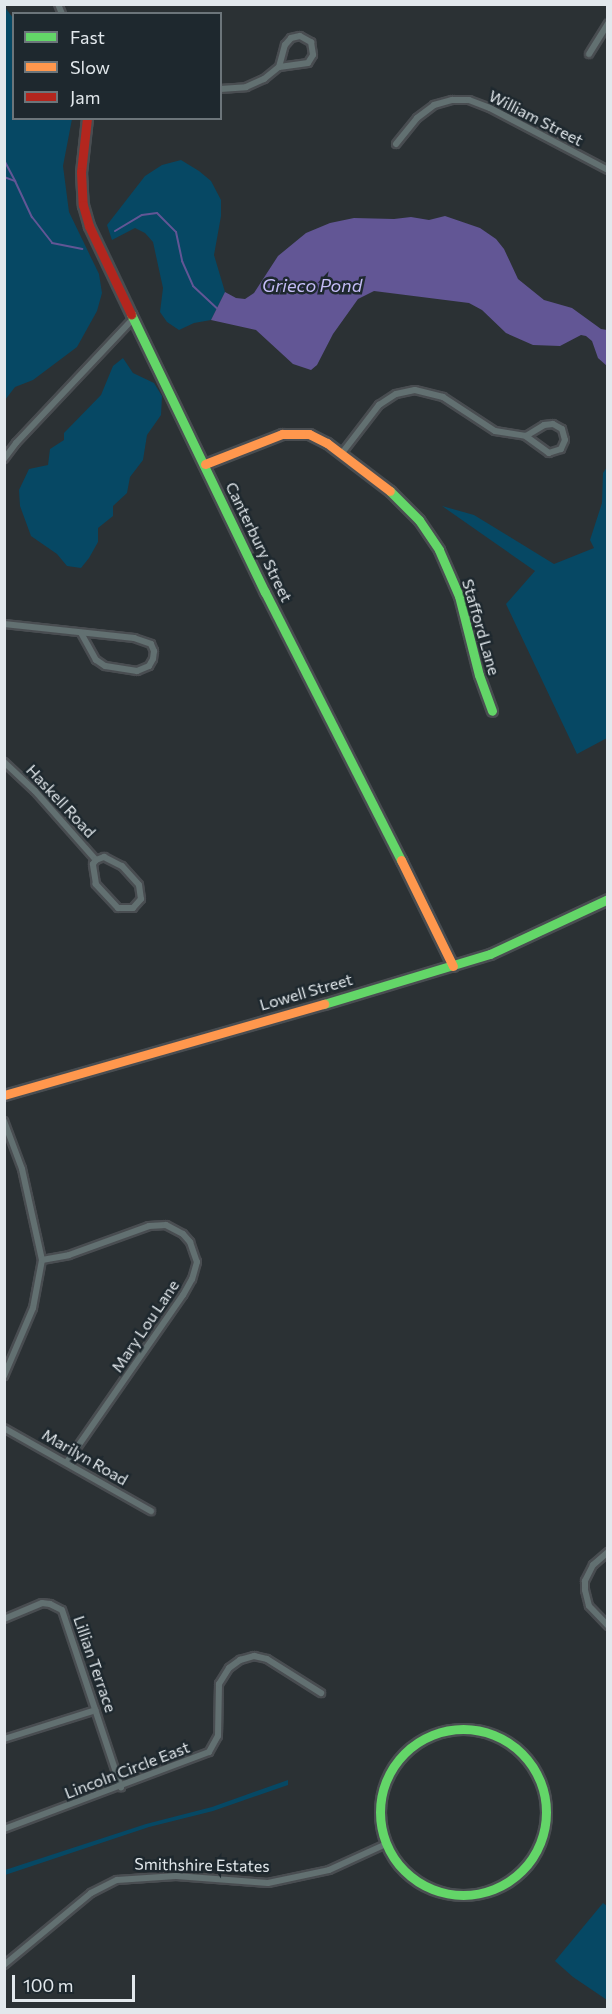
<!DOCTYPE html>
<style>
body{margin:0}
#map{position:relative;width:612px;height:2014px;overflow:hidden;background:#2b3134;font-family:Commissioner,sans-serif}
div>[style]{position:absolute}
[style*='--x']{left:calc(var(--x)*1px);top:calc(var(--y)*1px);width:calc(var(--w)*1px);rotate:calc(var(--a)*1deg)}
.green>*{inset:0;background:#064864}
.water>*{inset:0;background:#625695}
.stream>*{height:2px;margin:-1px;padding:0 1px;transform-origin:1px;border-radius:1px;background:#625695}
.roads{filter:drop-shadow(2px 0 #494d51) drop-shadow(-2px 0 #494d51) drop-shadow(0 2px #494d51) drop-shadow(0 -2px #494d51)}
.street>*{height:6px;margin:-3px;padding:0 3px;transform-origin:3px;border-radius:3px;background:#627071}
.fast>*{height:9px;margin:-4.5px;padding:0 4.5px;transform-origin:4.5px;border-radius:4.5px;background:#63d668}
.fast>.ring{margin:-4.5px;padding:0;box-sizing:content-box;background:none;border:9px solid #63d668;border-radius:50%}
.slow>*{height:9px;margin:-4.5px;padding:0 4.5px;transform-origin:4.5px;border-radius:4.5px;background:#ff974d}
.jam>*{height:9px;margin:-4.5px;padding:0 4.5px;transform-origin:4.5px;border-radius:4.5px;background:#b3261e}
span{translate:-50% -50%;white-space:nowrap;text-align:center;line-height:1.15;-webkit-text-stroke:5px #1e282e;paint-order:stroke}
.street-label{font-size:16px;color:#e2e8ec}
.water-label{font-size:18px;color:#c4bcf6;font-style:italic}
.frame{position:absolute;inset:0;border:6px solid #e2e8ec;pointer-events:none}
.legend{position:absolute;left:12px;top:12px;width:210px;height:108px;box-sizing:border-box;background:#1e282e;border:2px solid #6c757a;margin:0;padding:8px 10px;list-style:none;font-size:18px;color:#e2e8ec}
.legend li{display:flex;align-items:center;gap:12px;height:30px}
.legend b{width:30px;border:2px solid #6c757a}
.scale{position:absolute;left:12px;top:1975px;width:123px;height:27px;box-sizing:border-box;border:3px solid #e2e8ec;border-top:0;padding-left:8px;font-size:18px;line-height:21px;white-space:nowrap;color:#e2e8ec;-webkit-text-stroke:4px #1e282e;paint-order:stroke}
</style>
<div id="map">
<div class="green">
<i style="clip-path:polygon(4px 6px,13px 18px,14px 118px,72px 119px,63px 166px,69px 212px,99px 274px,102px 293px,97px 311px,77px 347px,33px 380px,15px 387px,5px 400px)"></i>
<i style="clip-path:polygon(181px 160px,199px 171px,211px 181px,221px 200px,221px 216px,214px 255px,225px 292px,211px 320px,194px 323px,179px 330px,167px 322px,160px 312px,163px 288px,153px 242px,145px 233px,135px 228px,112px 240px,107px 225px,145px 176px,162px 165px)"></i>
<i style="clip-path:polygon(123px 358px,133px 373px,154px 383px,162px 396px,161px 415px,147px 435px,143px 460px,130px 477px,127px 493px,113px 506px,113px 516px,98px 528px,98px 542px,89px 558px,81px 568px,67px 566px,57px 554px,31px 536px,20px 506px,19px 490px,29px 469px,48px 465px,50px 449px,64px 440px,64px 433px,101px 395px,113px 366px)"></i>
<i style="clip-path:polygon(607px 467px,607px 738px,577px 754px,506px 604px,535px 571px,442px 506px,474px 515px,554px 564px,594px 548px,590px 540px,602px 503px,603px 473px)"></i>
<i style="clip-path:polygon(288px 1780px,288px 1785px,213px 1811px,149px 1827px,5px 1875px,5px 1870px,146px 1824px,212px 1807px)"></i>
<i style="clip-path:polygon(603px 1903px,607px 1906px,607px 2000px,573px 1977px,555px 1961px)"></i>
</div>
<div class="water">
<i style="clip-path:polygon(445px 216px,480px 228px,496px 239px,504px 249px,518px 279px,544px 300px,572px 308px,601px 329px,607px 330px,607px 366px,598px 358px,592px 341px,586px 336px,581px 335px,560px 346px,533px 345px,506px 333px,482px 310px,469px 303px,374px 291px,358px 299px,333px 334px,317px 365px,311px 370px,293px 364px,256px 330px,211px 320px,225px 292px,236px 298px,245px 299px,254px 293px,278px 256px,306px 233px,330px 223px,354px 218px,394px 219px,411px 217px,429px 220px)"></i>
</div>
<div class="stream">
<i style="--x:4;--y:160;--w:24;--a:62"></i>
<i style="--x:4;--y:177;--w:12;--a:20"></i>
<i style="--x:15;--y:181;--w:40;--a:65"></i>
<i style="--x:32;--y:217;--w:33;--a:52"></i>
<i style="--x:52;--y:243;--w:31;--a:11"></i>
<i style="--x:115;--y:231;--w:31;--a:-31"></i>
<i style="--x:142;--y:215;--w:15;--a:-8"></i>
<i style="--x:157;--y:213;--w:27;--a:45"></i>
<i style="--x:176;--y:232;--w:30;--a:78"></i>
<i style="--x:182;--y:261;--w:27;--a:66"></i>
<i style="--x:193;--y:286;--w:33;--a:43"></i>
</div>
<div class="roads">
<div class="street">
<i style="--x:58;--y:4;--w:11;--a:68"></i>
<i style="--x:589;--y:54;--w:36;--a:-58"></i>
<i style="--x:220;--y:89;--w:26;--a:-4"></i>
<i style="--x:246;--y:87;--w:20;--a:-24"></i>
<i style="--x:264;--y:79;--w:19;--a:-39"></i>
<i style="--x:279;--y:67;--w:23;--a:-75"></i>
<i style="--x:285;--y:45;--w:9;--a:-49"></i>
<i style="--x:291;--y:38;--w:9;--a:-13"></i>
<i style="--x:300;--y:36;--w:13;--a:29"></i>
<i style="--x:311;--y:42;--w:13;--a:81"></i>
<i style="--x:313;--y:55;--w:9;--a:122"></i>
<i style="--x:308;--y:63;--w:29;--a:172"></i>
<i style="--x:396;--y:144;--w:33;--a:-51"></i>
<i style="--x:417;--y:118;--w:21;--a:-37"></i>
<i style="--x:434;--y:105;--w:19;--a:-16"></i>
<i style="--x:452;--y:100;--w:17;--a:0"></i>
<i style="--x:469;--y:100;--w:22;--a:21"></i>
<i style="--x:490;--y:108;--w:133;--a:27.7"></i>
<i style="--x:342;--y:453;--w:61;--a:-52.4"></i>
<i style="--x:379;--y:405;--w:20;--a:-33"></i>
<i style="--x:396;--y:394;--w:19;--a:-12"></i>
<i style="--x:415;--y:390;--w:29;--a:14"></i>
<i style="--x:443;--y:397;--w:62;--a:33.2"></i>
<i style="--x:495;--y:431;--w:31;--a:9"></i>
<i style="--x:526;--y:436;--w:21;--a:-31"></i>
<i style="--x:544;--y:425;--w:9;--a:-6"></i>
<i style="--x:553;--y:424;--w:10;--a:29"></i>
<i style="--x:562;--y:429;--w:11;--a:75"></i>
<i style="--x:565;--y:440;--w:10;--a:114"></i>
<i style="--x:561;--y:449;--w:13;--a:162"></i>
<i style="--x:549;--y:453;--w:29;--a:-144"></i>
<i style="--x:4;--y:459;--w:20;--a:-53"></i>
<i style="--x:16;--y:443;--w:172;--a:-46.7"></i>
<i style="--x:4;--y:624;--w:131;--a:6.1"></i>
<i style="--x:134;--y:638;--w:18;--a:19"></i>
<i style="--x:151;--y:644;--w:8;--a:67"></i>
<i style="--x:154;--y:651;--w:8;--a:97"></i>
<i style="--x:153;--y:659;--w:8;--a:120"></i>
<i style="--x:149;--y:666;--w:13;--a:157"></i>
<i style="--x:137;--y:671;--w:32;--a:-171"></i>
<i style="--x:105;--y:666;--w:11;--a:-146"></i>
<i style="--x:96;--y:660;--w:31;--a:-119"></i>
<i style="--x:4;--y:762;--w:42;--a:43.1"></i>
<i style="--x:35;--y:791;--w:92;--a:48.5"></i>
<i style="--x:104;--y:857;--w:20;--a:27"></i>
<i style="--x:122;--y:866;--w:25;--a:48"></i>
<i style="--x:139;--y:885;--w:14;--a:82"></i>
<i style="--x:141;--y:899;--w:12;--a:132"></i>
<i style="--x:133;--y:908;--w:15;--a:180"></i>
<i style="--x:118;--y:908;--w:33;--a:-133"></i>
<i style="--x:96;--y:884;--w:20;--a:-99"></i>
<i style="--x:93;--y:864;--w:5;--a:-53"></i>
<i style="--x:96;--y:860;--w:9;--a:-21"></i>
<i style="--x:4;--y:1121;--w:51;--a:69.4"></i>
<i style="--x:22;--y:1169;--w:93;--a:77.6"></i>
<i style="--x:42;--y:1260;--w:49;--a:100.6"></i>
<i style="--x:33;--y:1308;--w:74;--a:113.1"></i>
<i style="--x:42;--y:1260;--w:27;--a:-10"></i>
<i style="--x:69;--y:1255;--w:85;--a:-19.9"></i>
<i style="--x:149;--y:1226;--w:17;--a:-3"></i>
<i style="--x:166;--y:1225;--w:19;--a:28"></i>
<i style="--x:183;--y:1234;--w:11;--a:49"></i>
<i style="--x:190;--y:1242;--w:21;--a:71"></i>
<i style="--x:197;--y:1262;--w:18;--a:106"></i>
<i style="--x:192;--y:1279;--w:18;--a:119"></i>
<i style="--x:183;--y:1295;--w:203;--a:124.8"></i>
<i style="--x:4;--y:1428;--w:169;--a:29.5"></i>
<i style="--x:608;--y:1552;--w:20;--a:139"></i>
<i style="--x:593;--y:1565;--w:18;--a:117"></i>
<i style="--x:585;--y:1581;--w:9;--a:90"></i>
<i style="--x:585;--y:1590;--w:16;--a:76"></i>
<i style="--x:589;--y:1606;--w:28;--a:46"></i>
<i style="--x:4;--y:1619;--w:41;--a:-22.8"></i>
<i style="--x:42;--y:1603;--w:8;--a:7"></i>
<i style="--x:50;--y:1604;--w:13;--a:27"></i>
<i style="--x:62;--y:1610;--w:187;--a:71.6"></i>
<i style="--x:4;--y:1739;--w:96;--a:-17.5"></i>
<i style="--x:4;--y:1829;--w:219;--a:-20.6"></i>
<i style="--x:209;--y:1752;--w:18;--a:-61"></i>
<i style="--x:218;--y:1736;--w:52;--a:-88.9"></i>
<i style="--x:219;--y:1684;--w:19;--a:-58"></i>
<i style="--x:229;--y:1668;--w:14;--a:-36"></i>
<i style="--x:240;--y:1660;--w:15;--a:-16"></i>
<i style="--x:254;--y:1656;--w:13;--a:13"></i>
<i style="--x:267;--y:1659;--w:64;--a:32.2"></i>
<i style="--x:4;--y:1965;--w:113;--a:-39.6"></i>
<i style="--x:91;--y:1893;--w:29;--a:-27"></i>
<i style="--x:117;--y:1880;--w:59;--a:-3.9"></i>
<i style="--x:176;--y:1876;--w:92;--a:4.4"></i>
<i style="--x:268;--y:1883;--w:62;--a:-12"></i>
<i style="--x:329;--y:1870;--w:63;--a:-24.5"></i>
</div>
<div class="fast">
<i style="--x:131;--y:314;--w:309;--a:64.3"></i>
<i style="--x:265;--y:592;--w:301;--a:63.1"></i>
<i style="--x:390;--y:491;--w:41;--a:45"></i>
<i style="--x:419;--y:520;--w:36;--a:56"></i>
<i style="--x:439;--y:550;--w:50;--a:66.5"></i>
<i style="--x:459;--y:596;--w:81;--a:75.8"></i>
<i style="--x:479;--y:675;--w:38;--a:70"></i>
<i style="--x:324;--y:1004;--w:173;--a:-16.8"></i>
<i style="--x:490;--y:954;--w:130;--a:-25"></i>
<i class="ring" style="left:380px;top:1729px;width:157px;height:157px"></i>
</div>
<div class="slow">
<i style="--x:205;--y:464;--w:83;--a:-21.3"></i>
<i style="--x:282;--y:434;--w:27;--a:0"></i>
<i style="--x:309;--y:434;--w:20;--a:27"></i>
<i style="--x:327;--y:443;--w:79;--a:37.3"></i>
<i style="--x:401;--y:860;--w:118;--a:63.9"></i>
<i style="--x:4;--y:1095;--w:333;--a:-15.9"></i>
</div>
<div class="jam">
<i style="--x:87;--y:118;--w:54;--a:96.3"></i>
<i style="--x:81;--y:172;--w:33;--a:87"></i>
<i style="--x:83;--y:205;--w:22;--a:74"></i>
<i style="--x:89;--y:226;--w:98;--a:64.5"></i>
</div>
</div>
<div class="street-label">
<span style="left:536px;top:118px;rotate:27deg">William Street</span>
<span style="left:259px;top:542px;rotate:64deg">Canterbury Street</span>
<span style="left:481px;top:627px;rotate:74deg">Stafford Lane</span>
<span style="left:61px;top:801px;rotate:47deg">Haskell Road</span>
<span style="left:306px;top:992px;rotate:-16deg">Lowell Street</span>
<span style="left:145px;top:1326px;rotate:-56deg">Mary Lou Lane</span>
<span style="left:85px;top:1457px;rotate:30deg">Marilyn Road</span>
<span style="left:95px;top:1664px;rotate:71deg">Lillian Terrace</span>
<span style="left:127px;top:1770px;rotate:-21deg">Lincoln Circle East</span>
<span style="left:202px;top:1865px;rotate:1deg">Smithshire Estates</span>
</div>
<div class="water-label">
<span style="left:312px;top:285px">Grieco Pond</span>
</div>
<div class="frame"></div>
<ul class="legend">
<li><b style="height:8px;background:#63d668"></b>Fast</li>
<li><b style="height:8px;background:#ff974d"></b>Slow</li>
<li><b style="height:8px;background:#b3261e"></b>Jam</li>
</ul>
<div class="scale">100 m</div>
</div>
